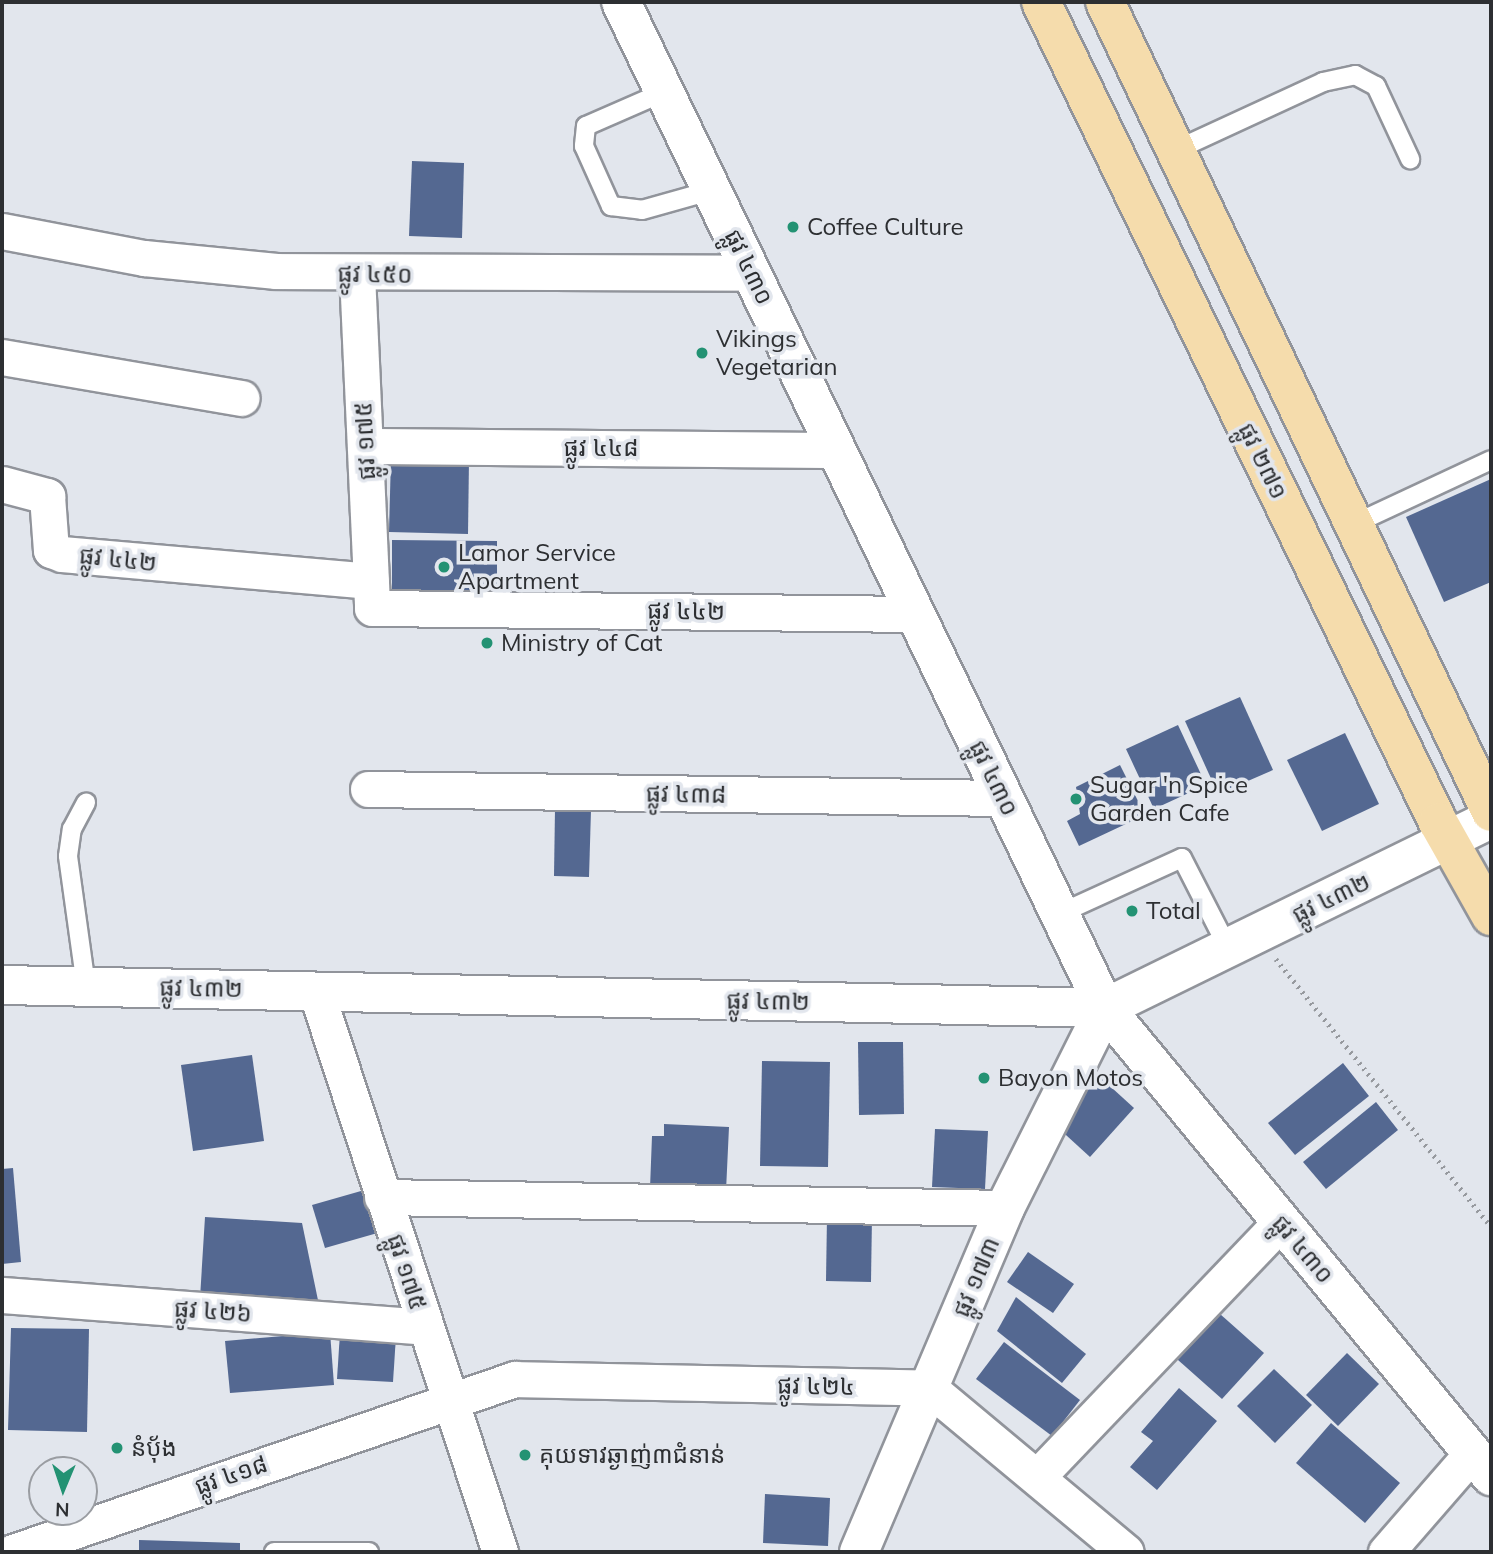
<!DOCTYPE html>
<meta charset="utf-8">
<style>
body{margin:0}
#map{position:relative;width:1493px;height:1554px;overflow:hidden;background:#e2e6ed;font-family:Mulish,"Noto Sans Khmer",sans-serif}
div>[style]{position:absolute}
[style*='--x']{left:calc(var(--x)*1px);top:calc(var(--y)*1px);width:calc(var(--w)*1px);rotate:calc(var(--a)*1deg)}
.building>*{inset:0;background:#546891}
.path>*{height:4.5px;margin-top:-2.25px;transform-origin:0;background:repeating-linear-gradient(90deg,#96999e 0 2px,transparent 0 7px)}
.roads{filter:drop-shadow(2px 0 #91949b) drop-shadow(-2px 0 #91949b) drop-shadow(0 2px #91949b) drop-shadow(0 -2px #91949b)}
.service>*{height:18px;margin:-9px;padding:0 9px;transform-origin:9px;border-radius:9px;background:#fff}
.minor>*{height:35px;margin:-17.5px;padding:0 17.5px;transform-origin:17.5px;border-radius:17.5px;background:#fff}
.tertiary>*{height:38px;margin:-19px;padding:0 19px;transform-origin:19px;border-radius:19px;background:#fff}
.primary>*{height:38px;margin:-19px;padding:0 19px;transform-origin:19px;border-radius:19px;background:#f5dcac}
.dots>*{width:19px;height:19px;translate:-50% -50%;box-sizing:border-box;border:4px solid #e2e6ed;border-radius:50%}
span{translate:-50% -50%;white-space:nowrap;text-align:center;line-height:1.15;-webkit-text-stroke:7px #e2e6ed;paint-order:stroke}
.poi-label{font-size:24px;color:#2d2f32}
.left{translate:0 -50%;text-align:left}
.street-label{font-size:24px;color:#2d2f32}
.frame{position:absolute;inset:0;border:4px solid #2d2f32;pointer-events:none}
.north{position:absolute;left:28px;top:1456px;width:70px;height:70px;box-sizing:border-box;background:#e2e6ed;border:2px solid #9a9da2;border-radius:50%;rotate:182deg;font-size:19px;font-weight:700;line-height:28px;text-align:center;color:#2d2f32}
.north::after{content:'';display:block;margin:auto;width:24px;height:32px;background:#239273;clip-path:polygon(50% 0,100% 100%,50% 72%,0 100%)}
</style>
<div id="map">
<div class="building">
<i style="clip-path:polygon(412px 161px,464px 163px,462px 238px,409px 236px)"></i>
<i style="clip-path:polygon(391px 457px,469px 459px,468px 534px,389px 532px)"></i>
<i style="clip-path:polygon(1491px 479px,1491px 582px,1444px 602px,1406px 517px)"></i>
<i style="clip-path:polygon(392px 540px,497px 541px,497px 594px,392px 593px)"></i>
<i style="clip-path:polygon(1240px 697px,1273px 770px,1218px 794px,1185px 721px)"></i>
<i style="clip-path:polygon(1178px 725px,1206px 785px,1154px 809px,1126px 749px)"></i>
<i style="clip-path:polygon(1345px 733px,1379px 804px,1322px 831px,1287px 760px)"></i>
<i style="clip-path:polygon(1120px 765px,1145px 815px,1079px 846px,1067px 821px,1080px 814px,1076px 787px)"></i>
<i style="clip-path:polygon(555px 809px,591px 810px,589px 877px,554px 876px)"></i>
<i style="clip-path:polygon(858px 1042px,903px 1042px,904px 1114px,859px 1115px)"></i>
<i style="clip-path:polygon(252px 1055px,264px 1141px,193px 1151px,181px 1065px)"></i>
<i style="clip-path:polygon(762px 1061px,830px 1062px,828px 1167px,760px 1166px)"></i>
<i style="clip-path:polygon(1343px 1063px,1369px 1096px,1295px 1155px,1268px 1123px)"></i>
<i style="clip-path:polygon(1100px 1077px,1134px 1108px,1090px 1157px,1055px 1125px)"></i>
<i style="clip-path:polygon(1376px 1102px,1398px 1130px,1326px 1189px,1303px 1162px)"></i>
<i style="clip-path:polygon(664px 1124px,729px 1127px,726px 1191px,650px 1188px,652px 1136px,664px 1136px)"></i>
<i style="clip-path:polygon(935px 1129px,988px 1131px,985px 1189px,932px 1187px)"></i>
<i style="clip-path:polygon(13px 1168px,21px 1262px,2px 1264px,2px 1169px)"></i>
<i style="clip-path:polygon(368px 1189px,381px 1232px,325px 1248px,312px 1205px)"></i>
<i style="clip-path:polygon(827px 1216px,872px 1216px,871px 1282px,826px 1281px)"></i>
<i style="clip-path:polygon(205px 1217px,302px 1223px,319px 1305px,200px 1298px)"></i>
<i style="clip-path:polygon(1028px 1252px,1074px 1284px,1053px 1313px,1007px 1282px)"></i>
<i style="clip-path:polygon(1016px 1297px,1086px 1354px,1062px 1383px,997px 1331px)"></i>
<i style="clip-path:polygon(1211px 1306px,1264px 1353px,1222px 1399px,1169px 1352px)"></i>
<i style="clip-path:polygon(11px 1328px,89px 1329px,87px 1432px,8px 1430px)"></i>
<i style="clip-path:polygon(330px 1332px,334px 1385px,230px 1393px,225px 1341px)"></i>
<i style="clip-path:polygon(340px 1333px,396px 1336px,393px 1382px,337px 1379px)"></i>
<i style="clip-path:polygon(1004px 1342px,1080px 1400px,1052px 1436px,976px 1379px)"></i>
<i style="clip-path:polygon(1347px 1353px,1379px 1384px,1338px 1426px,1306px 1395px)"></i>
<i style="clip-path:polygon(1274px 1369px,1312px 1405px,1275px 1443px,1237px 1406px)"></i>
<i style="clip-path:polygon(1179px 1388px,1217px 1421px,1157px 1490px,1130px 1467px,1153px 1441px,1141px 1432px)"></i>
<i style="clip-path:polygon(1331px 1423px,1400px 1483px,1365px 1523px,1296px 1463px)"></i>
<i style="clip-path:polygon(765px 1494px,830px 1498px,828px 1546px,763px 1543px)"></i>
<i style="clip-path:polygon(139px 1540px,240px 1543px,240px 1552px,139px 1552px)"></i>
</div>
<div class="path">
<i style="--x:1276;--y:959;--w:343;--a:51.2"></i>
</div>
<div class="roads">
<div class="service">
<i style="--x:664;--y:92;--w:85;--a:156.4"></i>
<i style="--x:586;--y:126;--w:20;--a:96"></i>
<i style="--x:584;--y:146;--w:66;--a:65.8"></i>
<i style="--x:611;--y:206;--w:31;--a:7"></i>
<i style="--x:642;--y:210;--w:74;--a:-15.7"></i>
<i style="--x:1176;--y:150;--w:162;--a:-24.8"></i>
<i style="--x:1323;--y:82;--w:33;--a:-12"></i>
<i style="--x:1355;--y:75;--w:24;--a:28"></i>
<i style="--x:1376;--y:86;--w:81;--a:65"></i>
<i style="--x:1354;--y:524;--w:151;--a:-25"></i>
<i style="--x:1059;--y:914;--w:135;--a:-24.5"></i>
<i style="--x:1182;--y:858;--w:101;--a:62.9"></i>
<i style="--x:86;--y:986;--w:131;--a:-97.9"></i>
<i style="--x:68;--y:856;--w:27;--a:-82"></i>
<i style="--x:72;--y:829;--w:30;--a:-62"></i>
<i style="--x:274;--y:1552;--w:95;--a:0"></i>
</div>
<div class="minor">
<i style="--x:2;--y:231;--w:145;--a:10.8"></i>
<i style="--x:144;--y:258;--w:133;--a:5.6"></i>
<i style="--x:276;--y:271;--w:476;--a:0.2"></i>
<i style="--x:357;--y:274;--w:334;--a:87.4"></i>
<i style="--x:372;--y:608;--w:543;--a:0.63"></i>
<i style="--x:2;--y:357;--w:243;--a:9.7"></i>
<i style="--x:365;--y:446;--w:472;--a:0.5"></i>
<i style="--x:2;--y:484;--w:47;--a:14.9"></i>
<i style="--x:47;--y:496;--w:54;--a:85.8"></i>
<i style="--x:51;--y:550;--w:12;--a:20"></i>
<i style="--x:62;--y:554;--w:310;--a:5"></i>
<i style="--x:368;--y:789;--w:636;--a:0.81"></i>
<i style="--x:316;--y:991;--w:590;--a:71.84"></i>
<i style="--x:382;--y:1197;--w:623;--a:1.01"></i>
<i style="--x:2;--y:1295;--w:424;--a:4.3"></i>
<i style="--x:1039;--y:1475;--w:350;--a:-46.3"></i>
<i style="--x:13;--y:1552;--w:531;--a:-19.02"></i>
<i style="--x:515;--y:1379;--w:414;--a:1.2"></i>
<i style="--x:929;--y:1388;--w:256;--a:39.8"></i>
<i style="--x:1386;--y:1552;--w:131;--a:-49"></i>
</div>
<div class="tertiary">
<i style="--x:621;--y:2;--w:1116;--a:64.31"></i>
<i style="--x:1105;--y:1008;--w:607;--a:50.48"></i>
<i style="--x:2;--y:985;--w:1103;--a:1.19"></i>
<i style="--x:1105;--y:1008;--w:430;--a:-26.1"></i>
<i style="--x:859;--y:1552;--w:374;--a:-67"></i>
<i style="--x:1005;--y:1208;--w:224;--a:-63.4"></i>
</div>
<div class="primary">
<i style="--x:1041;--y:2;--w:911;--a:64.17"></i>
<i style="--x:1438;--y:822;--w:108;--a:60.6"></i>
<i style="--x:1105;--y:2;--w:897;--a:64.52"></i>
</div>
</div>
<div class="dots">
<i style="left:793px;top:227px;background:#239273"></i>
<i style="left:702px;top:353px;background:#239273"></i>
<i style="left:444px;top:567px;background:#239273"></i>
<i style="left:487px;top:643px;background:#239273"></i>
<i style="left:1076px;top:799px;background:#239273"></i>
<i style="left:1132px;top:911px;background:#239273"></i>
<i style="left:984px;top:1078px;background:#239273"></i>
<i style="left:117px;top:1448px;background:#239273"></i>
<i style="left:525px;top:1455px;background:#239273"></i>
</div>
<div class="poi-label">
<span class="left" style="left:807px;top:227px">Coffee Culture</span>
<span class="left" style="left:716px;top:353px">Vikings<br>Vegetarian</span>
<span class="left" style="left:458px;top:567px">Lamor Service<br>Apartment</span>
<span class="left" style="left:501px;top:643px">Ministry of Cat</span>
<span class="left" style="left:1090px;top:799px">Sugar 'n Spice<br>Garden Cafe</span>
<span class="left" style="left:1146px;top:911px">Total</span>
<span class="left" style="left:998px;top:1078px">Bayon Motos</span>
<span class="left" style="left:131px;top:1448px">នំប៉័ង</span>
<span class="left" style="left:539px;top:1455px">គុយទាវឆ្ងាញ់៣ជំនាន់</span>
</div>
<div class="street-label">
<span style="left:749px;top:267px;rotate:64deg">ផ្លូវ ៤៣០</span>
<span style="left:375px;top:274px;rotate:1deg">ផ្លូវ ៤៥០</span>
<span style="left:365px;top:441px;rotate:-93deg">ផ្លូវ ១៧៥</span>
<span style="left:601px;top:448px">ផ្លូវ ៤៤៨</span>
<span style="left:1263px;top:461px;rotate:64deg">ផ្លូវ ២៧១</span>
<span style="left:118px;top:559px;rotate:6deg">ផ្លូវ ៤៤២</span>
<span style="left:686px;top:611px;rotate:1deg">ផ្លូវ ៤៤២</span>
<span style="left:994px;top:778px;rotate:64deg">ផ្លូវ ៤៣០</span>
<span style="left:686px;top:794px;rotate:1deg">ផ្លូវ ៤៣៨</span>
<span style="left:1331px;top:898px;rotate:-26deg">ផ្លូវ ៤៣២</span>
<span style="left:201px;top:988px;rotate:1deg">ផ្លូវ ៤៣២</span>
<span style="left:768px;top:1001px;rotate:1deg">ផ្លូវ ៤៣២</span>
<span style="left:1303px;top:1249px;rotate:50deg">ផ្លូវ ៤៣០</span>
<span style="left:407px;top:1272px;rotate:72deg">ផ្លូវ ១៧៥</span>
<span style="left:976px;top:1277px;rotate:-67deg">ផ្លូវ ១៧៣</span>
<span style="left:213px;top:1311px;rotate:4deg">ផ្លូវ ៤២៦</span>
<span style="left:816px;top:1386px;rotate:1deg">ផ្លូវ ៤២៤</span>
<span style="left:231px;top:1475px;rotate:-19deg">ផ្លូវ ៤១៨</span>
</div>
<div class="frame"></div>
<div class="north">N</div>
</div>
